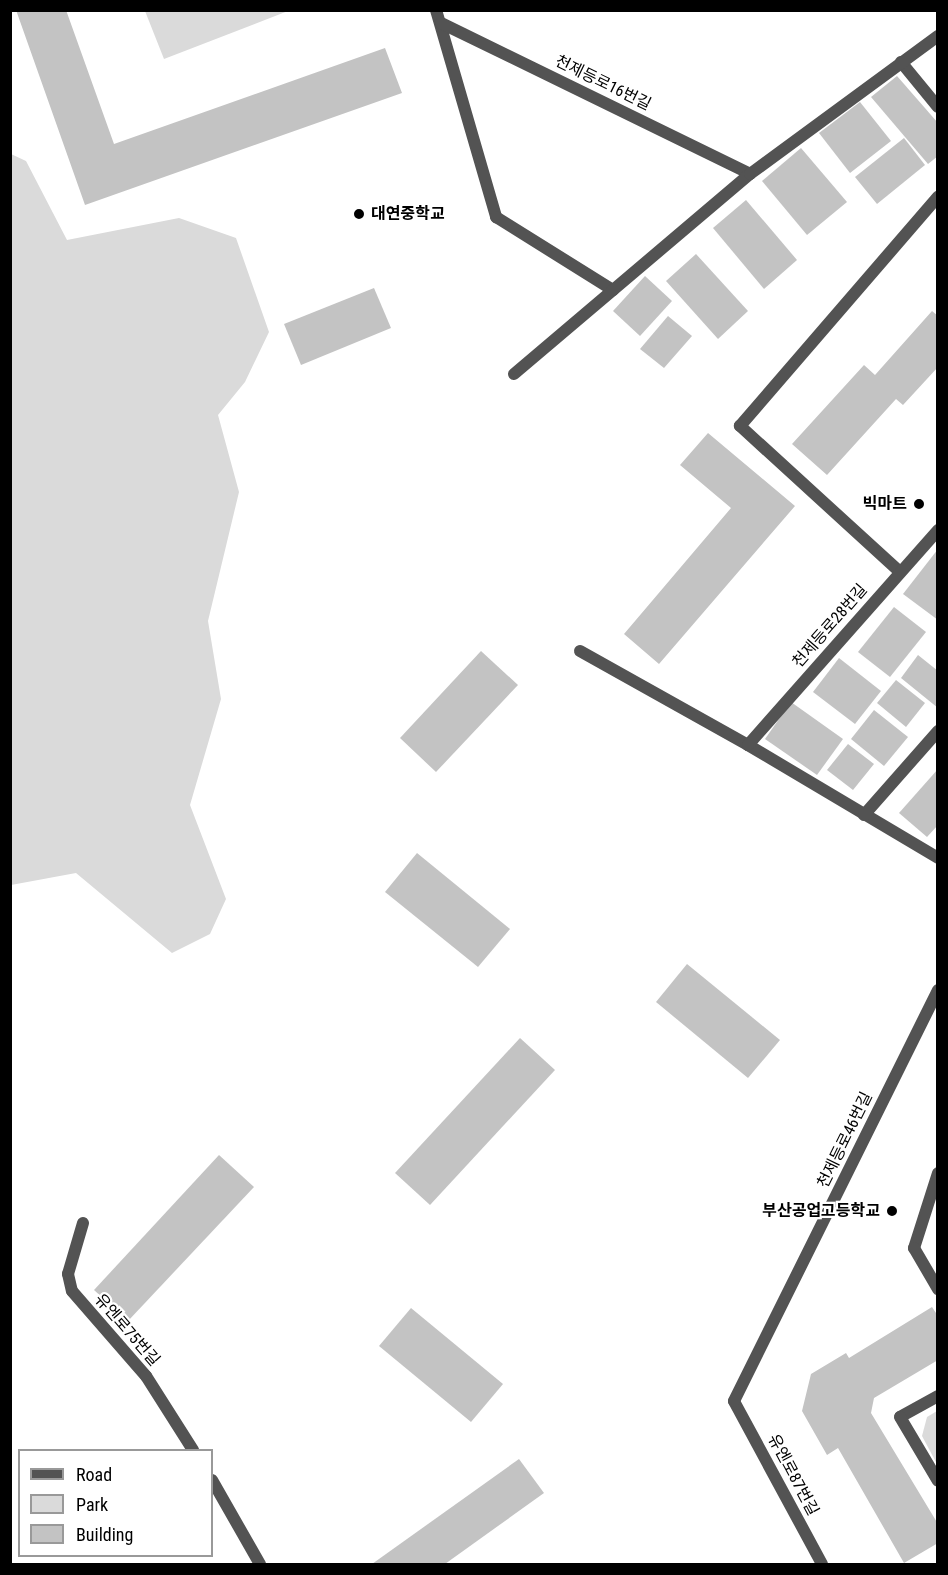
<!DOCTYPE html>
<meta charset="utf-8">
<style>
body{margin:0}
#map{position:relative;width:948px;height:1575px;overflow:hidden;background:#fff;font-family:"Roboto Condensed","Noto Sans KR",sans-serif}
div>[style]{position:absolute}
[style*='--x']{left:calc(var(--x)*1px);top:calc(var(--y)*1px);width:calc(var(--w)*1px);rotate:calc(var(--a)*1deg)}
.green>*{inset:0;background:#dadada}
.building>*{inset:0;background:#c3c3c3}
.lane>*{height:12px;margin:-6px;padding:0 6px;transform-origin:6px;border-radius:6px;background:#535353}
.street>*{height:12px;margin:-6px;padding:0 6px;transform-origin:6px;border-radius:6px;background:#535353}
.dots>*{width:16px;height:16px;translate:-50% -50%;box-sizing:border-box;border:3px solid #fff;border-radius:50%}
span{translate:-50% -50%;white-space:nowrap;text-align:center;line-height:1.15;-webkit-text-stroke:4.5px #fff;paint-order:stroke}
.street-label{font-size:16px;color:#000}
.poi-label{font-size:16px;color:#000;font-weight:700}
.left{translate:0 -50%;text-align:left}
.right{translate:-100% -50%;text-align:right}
.frame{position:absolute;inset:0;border:12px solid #000;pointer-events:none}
.legend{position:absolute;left:18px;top:1449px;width:195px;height:108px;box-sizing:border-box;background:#fff;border:2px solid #999;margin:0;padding:8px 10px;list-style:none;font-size:18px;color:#000}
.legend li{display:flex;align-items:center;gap:12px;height:30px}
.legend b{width:30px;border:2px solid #999}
</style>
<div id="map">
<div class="green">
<i style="clip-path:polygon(145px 11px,288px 11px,164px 59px)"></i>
<i style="clip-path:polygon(11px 154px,26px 161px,67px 240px,179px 218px,236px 238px,269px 332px,245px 382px,218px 415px,239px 492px,208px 621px,221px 699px,190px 805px,226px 899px,210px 934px,172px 953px,76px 873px,11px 885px)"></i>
<i style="clip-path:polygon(937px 1411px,937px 1464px,922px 1436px,927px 1417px)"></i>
</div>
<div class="building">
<i style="clip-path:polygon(16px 10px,66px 10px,114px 144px,385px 48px,402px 93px,85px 205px)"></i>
<i style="clip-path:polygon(897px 76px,938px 123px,938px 156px,928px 164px,871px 97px)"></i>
<i style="clip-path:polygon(860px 102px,891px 141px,850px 173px,819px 133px)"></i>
<i style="clip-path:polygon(904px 138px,925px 165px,877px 204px,855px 177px)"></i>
<i style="clip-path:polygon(801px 148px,847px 202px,807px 235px,762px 181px)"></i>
<i style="clip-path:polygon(746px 200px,797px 260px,764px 289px,713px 228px)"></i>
<i style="clip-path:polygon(696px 254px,748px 311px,718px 339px,666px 281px)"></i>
<i style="clip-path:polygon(645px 276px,672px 301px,640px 336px,613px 311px)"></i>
<i style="clip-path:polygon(374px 288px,391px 328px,301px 365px,284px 324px)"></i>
<i style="clip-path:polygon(932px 311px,938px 316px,938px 367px,903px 405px,896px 399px,827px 475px,792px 444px,864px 365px,875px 375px)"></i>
<i style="clip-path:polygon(668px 316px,692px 336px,664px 368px,640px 349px)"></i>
<i style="clip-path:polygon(708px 433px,795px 506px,659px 664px,624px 634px,731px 508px,680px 465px)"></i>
<i style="clip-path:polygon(938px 549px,938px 620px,903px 594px)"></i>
<i style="clip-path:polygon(894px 607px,926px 632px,890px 677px,858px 652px)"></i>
<i style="clip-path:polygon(481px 651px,518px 685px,436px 772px,400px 738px)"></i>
<i style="clip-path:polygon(918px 655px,938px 671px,938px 708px,901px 678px)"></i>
<i style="clip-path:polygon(839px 658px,881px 691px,855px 724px,813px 692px)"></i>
<i style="clip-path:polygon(896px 680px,925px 703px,906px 727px,877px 703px)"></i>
<i style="clip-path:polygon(791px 702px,843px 739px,817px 775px,765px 739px)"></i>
<i style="clip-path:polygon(874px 710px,908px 737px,884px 766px,851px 739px)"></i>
<i style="clip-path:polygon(848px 744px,874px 764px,853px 790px,827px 770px)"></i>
<i style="clip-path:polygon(938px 769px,938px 825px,927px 837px,899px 813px)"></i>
<i style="clip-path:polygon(417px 853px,510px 929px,478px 967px,385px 892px)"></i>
<i style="clip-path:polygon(687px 964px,780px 1040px,748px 1078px,656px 1002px)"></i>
<i style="clip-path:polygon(520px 1038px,555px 1070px,430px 1205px,395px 1173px)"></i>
<i style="clip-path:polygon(219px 1155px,254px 1187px,128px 1321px,94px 1290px)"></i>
<i style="clip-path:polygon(932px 1307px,938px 1316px,938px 1360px,874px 1398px,871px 1413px,938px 1524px,938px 1543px,904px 1563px,838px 1448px,827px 1455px,802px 1411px,811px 1374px,846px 1353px,849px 1358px)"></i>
<i style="clip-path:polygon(411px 1308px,503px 1384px,471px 1422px,379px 1346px)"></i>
<i style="clip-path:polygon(519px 1459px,544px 1493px,445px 1564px,372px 1564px)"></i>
</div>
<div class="lane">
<i style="--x:938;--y:1173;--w:79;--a:107.7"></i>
<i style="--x:914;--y:1248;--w:48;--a:59.7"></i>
<i style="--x:938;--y:1396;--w:43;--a:151.1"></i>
<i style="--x:900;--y:1417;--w:74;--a:59.3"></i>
</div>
<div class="street">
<i style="--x:436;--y:10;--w:216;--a:73.8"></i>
<i style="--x:496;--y:217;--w:138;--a:32"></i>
<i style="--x:441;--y:23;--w:344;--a:26"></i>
<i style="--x:901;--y:62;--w:58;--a:50.6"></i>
<i style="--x:514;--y:374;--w:309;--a:-40.3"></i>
<i style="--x:750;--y:174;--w:233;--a:-36.3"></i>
<i style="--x:900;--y:572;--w:217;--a:-137.6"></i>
<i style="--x:740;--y:426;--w:303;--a:-49.2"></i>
<i style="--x:580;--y:651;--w:193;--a:29.2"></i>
<i style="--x:748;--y:745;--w:221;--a:30.7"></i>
<i style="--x:748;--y:745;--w:287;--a:-48.5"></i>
<i style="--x:864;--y:815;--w:112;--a:-48.6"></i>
<i style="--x:83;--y:1223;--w:53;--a:106.4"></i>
<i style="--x:68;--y:1274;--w:17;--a:77"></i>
<i style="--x:72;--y:1291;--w:113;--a:49"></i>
<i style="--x:146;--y:1376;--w:88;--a:57.6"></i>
<i style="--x:212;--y:1480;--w:97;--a:60.3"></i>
<i style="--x:822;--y:1564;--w:185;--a:-118.4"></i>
<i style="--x:734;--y:1401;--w:459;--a:-63.6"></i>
</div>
<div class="dots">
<i style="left:359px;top:214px;background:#000"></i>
<i style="left:919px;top:504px;background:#000"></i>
<i style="left:892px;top:1211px;background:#000"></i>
</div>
<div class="street-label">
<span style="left:603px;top:83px;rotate:26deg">천제등로16번길</span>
<span style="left:830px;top:626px;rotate:-49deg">천제등로28번길</span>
<span style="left:845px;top:1140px;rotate:-64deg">천제등로46번길</span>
<span style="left:127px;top:1330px;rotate:49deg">유엔로75번길</span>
<span style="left:793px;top:1475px;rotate:62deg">유엔로87번길</span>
</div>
<div class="poi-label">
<span class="left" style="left:371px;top:214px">대연중학교</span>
<span class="right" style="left:907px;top:504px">빅마트</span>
<span class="right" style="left:880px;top:1211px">부산공업고등학교</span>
</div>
<div class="frame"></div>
<ul class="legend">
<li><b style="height:8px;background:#535353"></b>Road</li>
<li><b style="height:16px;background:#dadada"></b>Park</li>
<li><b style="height:16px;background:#c3c3c3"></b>Building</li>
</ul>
</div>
